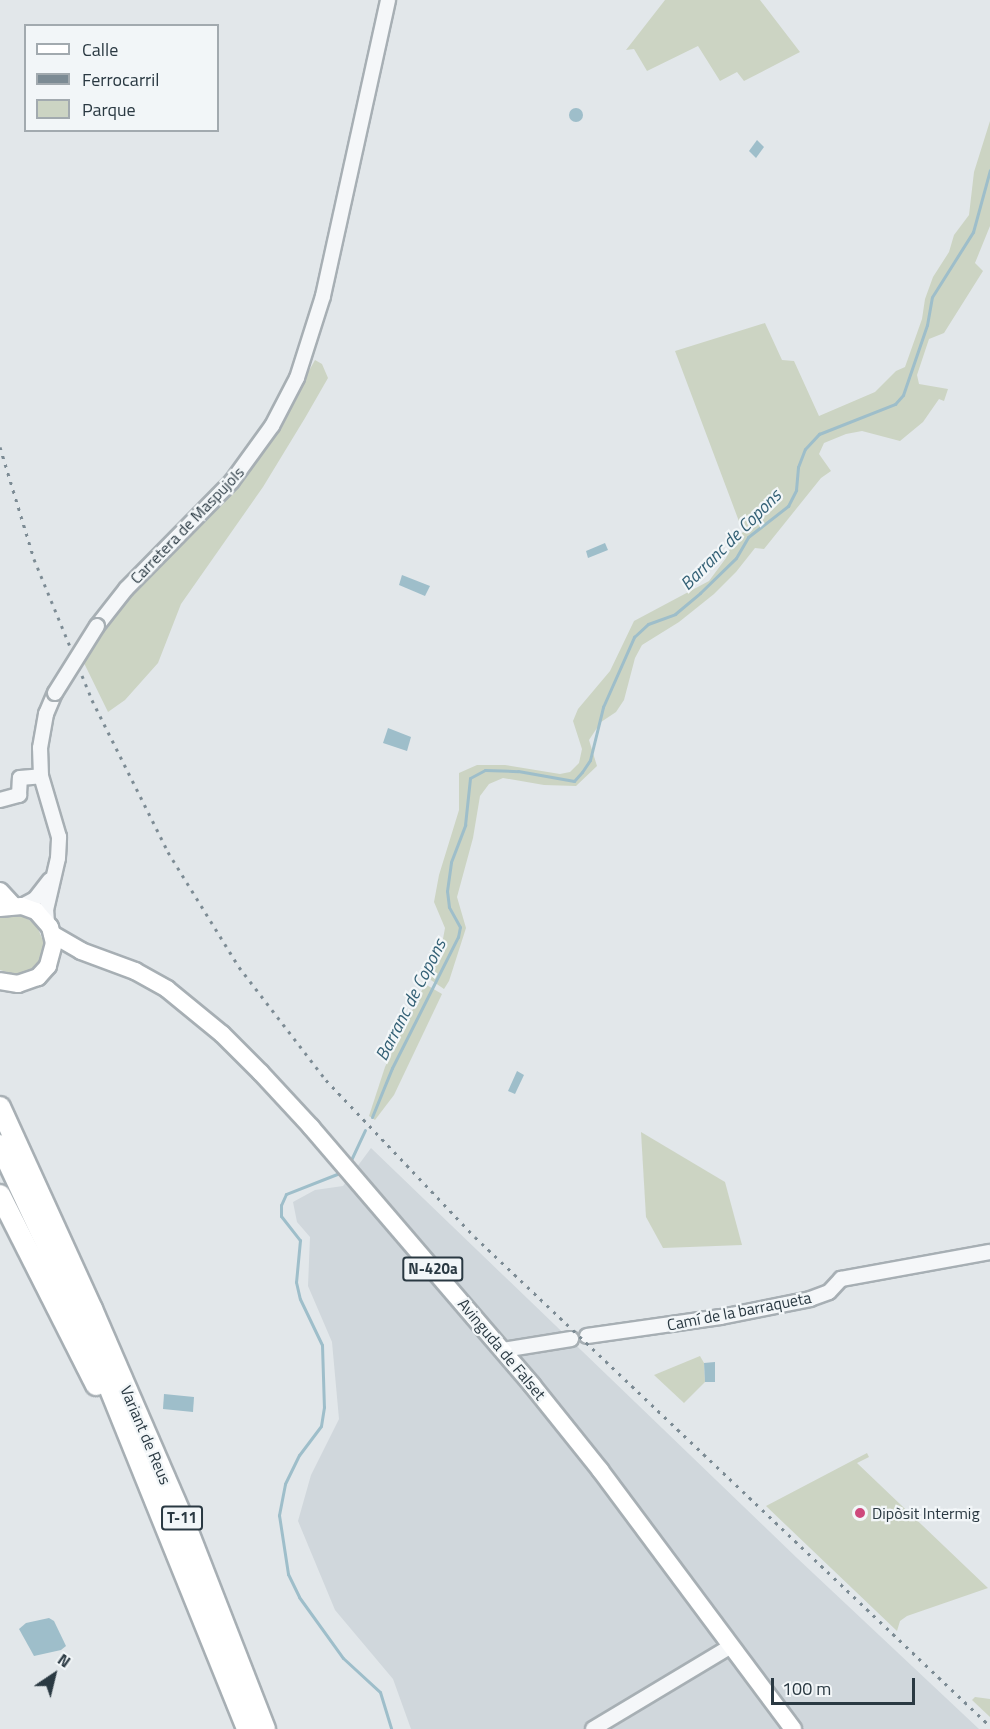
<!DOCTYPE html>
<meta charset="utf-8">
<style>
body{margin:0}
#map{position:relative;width:990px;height:1729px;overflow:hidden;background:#e2e7ea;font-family:"Titillium Web",sans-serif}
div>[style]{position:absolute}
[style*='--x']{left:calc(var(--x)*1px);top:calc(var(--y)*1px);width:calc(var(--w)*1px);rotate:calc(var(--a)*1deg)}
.built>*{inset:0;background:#d0d7dc}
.green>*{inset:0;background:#ccd4c3}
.water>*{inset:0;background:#9ebeca}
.round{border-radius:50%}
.stream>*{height:3px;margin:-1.5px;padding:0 1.5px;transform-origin:1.5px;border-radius:1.5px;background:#9ebeca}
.roads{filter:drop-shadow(2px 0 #a7afb4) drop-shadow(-2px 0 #a7afb4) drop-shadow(0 2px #a7afb4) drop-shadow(0 -2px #a7afb4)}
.minor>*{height:14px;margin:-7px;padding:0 7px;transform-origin:7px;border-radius:7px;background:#f5f7f9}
.major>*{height:16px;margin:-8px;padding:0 8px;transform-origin:8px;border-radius:8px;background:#fff}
.highway>*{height:20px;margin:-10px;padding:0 10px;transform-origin:10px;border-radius:10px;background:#fff}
.rail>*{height:3px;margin-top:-1.5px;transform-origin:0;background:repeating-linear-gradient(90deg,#7c8b94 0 3px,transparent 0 9px)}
.bridges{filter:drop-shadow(2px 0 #a7afb4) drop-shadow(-2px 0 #a7afb4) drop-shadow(0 2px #a7afb4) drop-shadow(0 -2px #a7afb4)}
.minor-bridge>*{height:14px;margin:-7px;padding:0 7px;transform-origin:7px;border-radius:7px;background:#f5f7f9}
.dots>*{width:16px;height:16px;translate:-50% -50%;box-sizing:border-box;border:3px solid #f2f6f8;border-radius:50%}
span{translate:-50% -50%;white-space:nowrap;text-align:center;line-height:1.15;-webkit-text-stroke:4.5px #f2f6f8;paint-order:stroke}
.shield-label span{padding:2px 4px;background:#f2f6f8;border:2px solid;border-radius:4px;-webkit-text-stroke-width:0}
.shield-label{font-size:15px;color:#2a3942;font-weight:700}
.street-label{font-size:16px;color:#2a3942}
.poi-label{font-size:16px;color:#2a3942}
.left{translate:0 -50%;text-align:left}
.water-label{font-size:18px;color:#346176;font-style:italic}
.legend{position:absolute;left:24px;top:24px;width:195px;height:108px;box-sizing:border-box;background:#f2f6f8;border:2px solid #a2aaaf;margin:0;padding:8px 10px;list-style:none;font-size:18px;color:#2a3942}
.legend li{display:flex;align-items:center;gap:12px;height:30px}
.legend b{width:30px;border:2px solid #a2aaaf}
.north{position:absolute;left:24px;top:1645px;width:60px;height:60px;-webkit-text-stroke:4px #f2f6f8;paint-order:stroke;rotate:35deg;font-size:16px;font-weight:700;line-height:24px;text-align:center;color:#2a3942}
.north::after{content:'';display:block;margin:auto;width:21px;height:27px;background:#2a3942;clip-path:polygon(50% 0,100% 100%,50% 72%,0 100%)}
.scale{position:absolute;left:771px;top:1678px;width:144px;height:27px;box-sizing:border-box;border:3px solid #2a3942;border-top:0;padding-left:8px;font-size:18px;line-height:21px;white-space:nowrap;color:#2a3942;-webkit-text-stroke:4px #f2f6f8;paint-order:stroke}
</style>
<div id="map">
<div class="built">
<i style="clip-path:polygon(371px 1148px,797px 1558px,979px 1729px,411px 1729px,393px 1679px,335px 1610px,298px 1521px,311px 1475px,339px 1419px,332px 1342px,308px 1286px,310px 1237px,297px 1222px,293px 1202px,315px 1190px,343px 1186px)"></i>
</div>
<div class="green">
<i style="clip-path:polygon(665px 0,760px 0,800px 52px,744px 81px,737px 72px,720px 81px,698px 46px,647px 71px,634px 49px,626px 50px)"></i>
<i style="clip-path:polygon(990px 121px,990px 226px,975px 263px,983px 271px,944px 333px,929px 339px,917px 375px,919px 384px,948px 389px,944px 401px,939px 399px,923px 422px,900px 441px,862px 431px,846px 434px,824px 443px,819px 454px,831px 471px,821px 478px,764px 549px,755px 548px,736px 572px,714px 594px,679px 622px,642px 645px,635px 658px,624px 700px,616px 712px,601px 722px,589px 740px,597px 766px,576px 786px,544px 785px,503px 778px,489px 784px,480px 796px,473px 838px,457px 897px,466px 928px,449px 981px,444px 989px,428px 978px,440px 955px,445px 928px,434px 902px,439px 875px,459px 810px,459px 773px,477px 765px,505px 765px,560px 774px,570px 772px,579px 763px,582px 749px,573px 721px,578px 709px,610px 671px,634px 621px,709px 581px,726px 558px,734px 540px,743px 532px,675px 351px,765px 323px,782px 360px,794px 361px,819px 416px,875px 392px,896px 371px,905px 367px,922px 319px,925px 299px,933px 277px,949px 252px,954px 235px,969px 215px,974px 172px)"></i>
<i style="clip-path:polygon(315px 360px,322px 364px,328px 378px,305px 418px,263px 487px,181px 604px,158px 663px,125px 700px,108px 712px,83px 661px,133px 592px,217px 508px,245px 476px,268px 444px)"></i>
<i style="clip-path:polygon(13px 915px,24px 917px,36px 924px,44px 943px,43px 954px,36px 965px,27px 972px,13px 974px,0 970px,0 918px)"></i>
<i style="clip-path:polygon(425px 984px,442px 994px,394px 1095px,375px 1120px,369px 1116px,385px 1067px)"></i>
<i style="clip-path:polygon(641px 1132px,725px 1182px,742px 1245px,663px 1248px,646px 1217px)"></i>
<i style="clip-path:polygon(700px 1356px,704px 1363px,705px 1382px,684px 1403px,654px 1375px)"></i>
<i style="clip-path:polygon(867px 1453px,869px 1457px,857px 1463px,988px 1588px,907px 1616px,900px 1621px,897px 1631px,766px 1506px)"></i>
<i style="clip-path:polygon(975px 1697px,990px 1699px,990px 1717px,972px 1700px)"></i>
</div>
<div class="water">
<i class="round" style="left:569px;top:108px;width:14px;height:14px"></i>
<i style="clip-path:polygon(757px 140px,764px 147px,756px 158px,749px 151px)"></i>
<i style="clip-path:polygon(605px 543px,608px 550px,588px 558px,586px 551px)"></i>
<i style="clip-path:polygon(402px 575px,430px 586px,425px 596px,399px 585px)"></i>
<i style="clip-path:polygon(388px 728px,411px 737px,407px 751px,383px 743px)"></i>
<i style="clip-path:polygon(517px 1071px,524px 1075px,515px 1094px,508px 1091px)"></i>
<i style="clip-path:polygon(715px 1362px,715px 1382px,705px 1382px,704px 1363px)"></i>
<i style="clip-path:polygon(164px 1394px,194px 1397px,193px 1412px,163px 1409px)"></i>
<i style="clip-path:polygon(49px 1618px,54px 1621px,66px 1646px,61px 1650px,34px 1656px,19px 1629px,26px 1623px)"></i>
</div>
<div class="stream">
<i style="--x:372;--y:1117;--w:53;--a:-67.8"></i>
<i style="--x:392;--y:1068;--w:147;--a:-63.3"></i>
<i style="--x:458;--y:937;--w:10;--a:-79"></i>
<i style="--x:460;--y:927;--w:23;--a:-119"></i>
<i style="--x:449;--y:907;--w:16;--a:-97"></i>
<i style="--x:447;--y:891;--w:29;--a:-82"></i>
<i style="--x:451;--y:862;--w:40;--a:-69"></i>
<i style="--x:465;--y:825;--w:47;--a:-83.9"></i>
<i style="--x:470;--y:778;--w:17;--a:-28"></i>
<i style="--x:485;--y:770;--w:33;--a:2"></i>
<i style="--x:518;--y:771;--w:57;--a:10.1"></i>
<i style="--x:574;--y:781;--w:12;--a:-48"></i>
<i style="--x:582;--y:772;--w:14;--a:-56"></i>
<i style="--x:590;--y:760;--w:55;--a:-76.2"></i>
<i style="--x:603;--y:707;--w:77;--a:-66.1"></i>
<i style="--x:634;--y:637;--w:19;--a:-43"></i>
<i style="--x:648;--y:624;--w:29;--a:-20"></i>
<i style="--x:675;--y:614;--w:33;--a:-40"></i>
<i style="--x:700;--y:593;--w:50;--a:-44.2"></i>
<i style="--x:736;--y:558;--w:24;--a:-60"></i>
<i style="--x:748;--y:537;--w:51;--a:-37.8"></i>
<i style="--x:788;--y:506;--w:18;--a:-63"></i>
<i style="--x:796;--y:490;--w:23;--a:-85"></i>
<i style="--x:798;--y:467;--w:19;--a:-69"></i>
<i style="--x:805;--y:449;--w:21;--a:-47"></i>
<i style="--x:819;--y:434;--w:82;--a:-21.5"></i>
<i style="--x:895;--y:404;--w:12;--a:-48"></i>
<i style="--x:903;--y:395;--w:74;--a:-71.1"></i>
<i style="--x:927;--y:325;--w:28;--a:-80"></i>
<i style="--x:932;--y:297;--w:77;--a:-57.8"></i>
<i style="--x:973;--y:232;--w:64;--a:-74.7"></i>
<i style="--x:351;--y:1160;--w:33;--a:-65"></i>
<i style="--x:337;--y:1174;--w:55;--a:158.6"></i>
<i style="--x:286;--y:1194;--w:12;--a:114"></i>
<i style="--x:281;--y:1205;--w:11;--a:90"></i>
<i style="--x:281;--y:1216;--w:31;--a:52"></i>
<i style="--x:300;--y:1240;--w:42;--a:95.4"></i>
<i style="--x:296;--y:1282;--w:17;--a:77"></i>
<i style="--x:300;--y:1299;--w:51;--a:64.4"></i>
<i style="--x:322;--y:1345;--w:62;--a:88.2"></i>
<i style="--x:324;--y:1407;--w:19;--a:99"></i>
<i style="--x:321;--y:1426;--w:36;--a:127"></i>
<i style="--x:299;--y:1455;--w:32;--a:116"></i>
<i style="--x:285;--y:1484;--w:32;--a:101"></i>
<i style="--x:279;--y:1515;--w:60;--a:81.3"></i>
<i style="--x:288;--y:1574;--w:25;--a:64"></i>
<i style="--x:299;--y:1597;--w:75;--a:54.2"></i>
<i style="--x:343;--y:1658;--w:50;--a:42.6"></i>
<i style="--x:380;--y:1692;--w:39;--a:73"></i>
</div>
<div class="roads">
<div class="minor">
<i style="--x:97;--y:626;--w:47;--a:-51.9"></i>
<i style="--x:126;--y:589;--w:151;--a:-45.5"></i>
<i style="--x:232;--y:481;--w:68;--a:-54"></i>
<i style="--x:272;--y:426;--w:54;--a:-62.5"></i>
<i style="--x:297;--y:378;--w:86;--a:-72.4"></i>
<i style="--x:323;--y:296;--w:303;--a:-77.6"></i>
<i style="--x:0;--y:800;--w:20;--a:-15"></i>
<i style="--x:19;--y:795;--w:17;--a:-87"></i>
<i style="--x:20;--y:778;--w:21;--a:-5"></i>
<i style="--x:22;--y:906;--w:15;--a:-28"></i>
<i style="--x:35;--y:899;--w:24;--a:-52"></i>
<i style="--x:47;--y:923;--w:13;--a:-94"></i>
<i style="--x:46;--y:910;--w:53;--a:-77"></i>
<i style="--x:58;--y:858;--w:21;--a:-87"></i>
<i style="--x:59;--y:837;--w:64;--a:-106.4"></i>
<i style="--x:41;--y:776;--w:28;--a:-92"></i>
<i style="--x:40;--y:748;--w:35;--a:-80"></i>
<i style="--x:46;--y:714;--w:23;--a:-67"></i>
<i style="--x:587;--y:1336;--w:135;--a:-8.1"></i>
<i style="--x:721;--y:1317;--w:91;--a:-11.4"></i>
<i style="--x:810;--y:1299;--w:20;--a:-20"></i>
<i style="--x:829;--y:1292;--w:18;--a:-47"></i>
<i style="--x:841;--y:1279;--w:151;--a:-10.3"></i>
<i style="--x:503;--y:1350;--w:69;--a:-9.2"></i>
<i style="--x:593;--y:1729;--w:161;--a:-31"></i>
</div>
<div class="major">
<i style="--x:0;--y:891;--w:19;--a:47"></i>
<i style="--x:0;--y:908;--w:22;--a:-5"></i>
<i style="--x:22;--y:906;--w:15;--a:20"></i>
<i style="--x:36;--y:911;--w:21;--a:49"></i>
<i style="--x:50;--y:927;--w:16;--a:76"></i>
<i style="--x:54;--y:943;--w:24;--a:105"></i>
<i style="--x:48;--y:966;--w:15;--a:132"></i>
<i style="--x:38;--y:977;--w:21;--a:161"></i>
<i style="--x:18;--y:984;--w:18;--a:-171"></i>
<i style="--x:52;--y:934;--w:34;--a:30"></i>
<i style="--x:81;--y:951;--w:58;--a:20.3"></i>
<i style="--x:135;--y:971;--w:37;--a:29"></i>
<i style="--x:167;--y:989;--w:71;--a:39.3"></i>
<i style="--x:222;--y:1034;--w:55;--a:45"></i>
<i style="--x:261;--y:1073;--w:74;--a:47.2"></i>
<i style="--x:311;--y:1127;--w:340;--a:49.4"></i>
<i style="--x:532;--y:1385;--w:109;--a:51.3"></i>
<i style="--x:600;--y:1470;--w:323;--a:53.3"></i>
</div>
<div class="highway">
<i style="--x:0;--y:1107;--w:222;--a:65.5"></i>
<i style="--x:92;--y:1309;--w:240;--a:66.6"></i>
<i style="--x:187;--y:1529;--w:215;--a:68.7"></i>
<i style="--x:0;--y:1145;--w:193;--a:64.9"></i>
<i style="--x:82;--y:1320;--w:441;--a:68"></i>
<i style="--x:0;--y:1195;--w:213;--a:63.2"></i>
</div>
</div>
<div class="rail">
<i style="--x:0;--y:447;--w:117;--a:73.1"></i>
<i style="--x:34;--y:559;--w:152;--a:67.6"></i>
<i style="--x:92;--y:700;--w:170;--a:63.4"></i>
<i style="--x:168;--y:852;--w:135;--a:58.3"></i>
<i style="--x:239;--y:967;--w:143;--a:52.4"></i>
<i style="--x:326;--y:1080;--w:216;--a:46.5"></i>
<i style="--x:475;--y:1237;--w:710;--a:43.52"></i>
</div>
<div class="bridges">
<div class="minor-bridge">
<i style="--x:55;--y:693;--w:79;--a:-57.9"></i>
</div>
</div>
<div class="dots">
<i style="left:860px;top:1513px;background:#ce497c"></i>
</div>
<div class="shield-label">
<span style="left:433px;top:1269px">N-420a</span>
<span style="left:182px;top:1518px">T-11</span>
</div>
<div class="street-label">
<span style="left:187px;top:525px;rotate:-46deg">Carretera de Maspujols</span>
<span style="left:739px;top:1311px;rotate:-11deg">Camí de la barraqueta</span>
<span style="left:502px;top:1349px;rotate:50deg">Avinguda de Falset</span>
<span style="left:146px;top:1435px;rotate:67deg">Variant de Reus</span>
</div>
<div class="poi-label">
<span class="left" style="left:872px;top:1513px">Dipòsit Intermig</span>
</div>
<div class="water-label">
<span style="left:731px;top:540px;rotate:-45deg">Barranc de Copons</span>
<span style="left:411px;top:1000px;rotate:-63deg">Barranc de Copons</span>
</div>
<ul class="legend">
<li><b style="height:8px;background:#fff"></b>Calle</li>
<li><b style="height:8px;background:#7c8b94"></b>Ferrocarril</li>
<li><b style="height:16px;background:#ccd4c3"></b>Parque</li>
</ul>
<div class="north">N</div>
<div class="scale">100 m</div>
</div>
